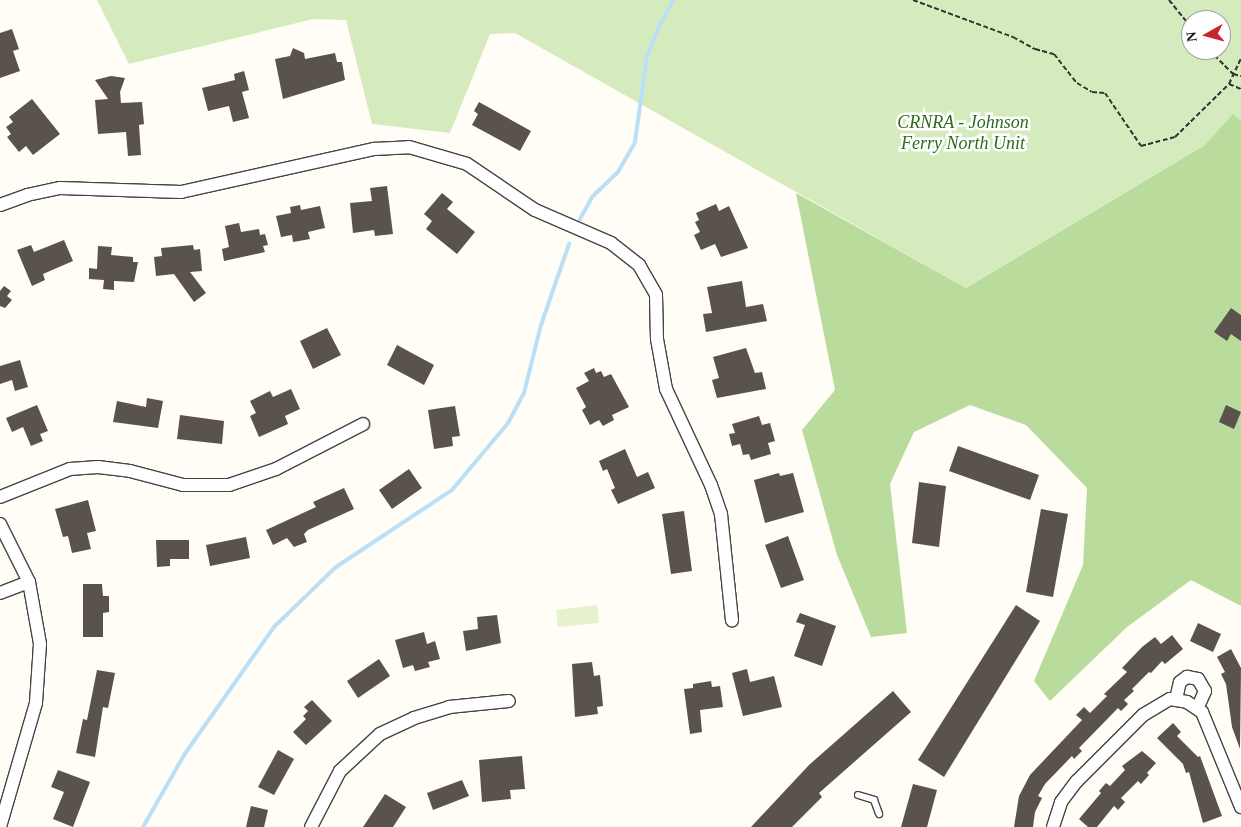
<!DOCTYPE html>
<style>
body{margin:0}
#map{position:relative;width:1241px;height:827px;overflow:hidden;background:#fffdf5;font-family:"Times New Roman",serif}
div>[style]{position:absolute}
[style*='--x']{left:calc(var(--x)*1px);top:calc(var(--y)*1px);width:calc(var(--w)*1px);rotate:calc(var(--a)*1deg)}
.green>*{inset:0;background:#d5ebbd}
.forest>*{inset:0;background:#b9dc9c}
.pitch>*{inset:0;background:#e6f2cf}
.stream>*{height:4px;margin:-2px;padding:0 2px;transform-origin:2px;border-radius:2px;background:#b9e0f7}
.building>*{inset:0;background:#5a524d}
.path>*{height:2px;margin-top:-1px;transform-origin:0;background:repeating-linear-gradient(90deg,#333 0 5px,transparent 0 7.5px)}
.roads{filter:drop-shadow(1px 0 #444) drop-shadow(-1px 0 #444) drop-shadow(0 1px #444) drop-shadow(0 -1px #444)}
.lane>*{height:6px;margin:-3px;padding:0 3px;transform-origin:3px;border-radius:3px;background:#fff}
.street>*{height:12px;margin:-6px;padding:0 6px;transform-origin:6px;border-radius:6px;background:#fff}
span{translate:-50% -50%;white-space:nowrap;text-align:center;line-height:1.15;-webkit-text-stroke:5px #fff;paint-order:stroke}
.park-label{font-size:18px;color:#2f6b1f;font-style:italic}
.north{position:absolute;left:1181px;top:10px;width:50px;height:50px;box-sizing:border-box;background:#fff;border:1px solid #a0a0a0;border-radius:50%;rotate:263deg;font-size:14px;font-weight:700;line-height:20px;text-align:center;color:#111}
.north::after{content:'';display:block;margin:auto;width:18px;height:22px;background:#c4262e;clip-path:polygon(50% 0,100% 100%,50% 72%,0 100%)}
</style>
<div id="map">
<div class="green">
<i style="clip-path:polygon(evenodd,97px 0,1241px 0,1241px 170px,1205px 145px,966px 288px,515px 33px,490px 34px,450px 133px,372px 124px,346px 20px,313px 19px,129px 64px,97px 0,1191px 20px,1221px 20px,1221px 50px,1191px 50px,1191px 20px)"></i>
</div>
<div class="forest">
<i style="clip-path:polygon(1233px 114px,1241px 121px,1241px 606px,1191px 580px,1127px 627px,1050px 701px,1034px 681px,1083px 565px,1087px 488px,1026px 425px,970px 405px,914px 432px,890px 484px,907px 633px,871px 637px,837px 555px,802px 430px,835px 390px,796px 193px,966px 288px,1205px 145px)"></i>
</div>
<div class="pitch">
<i style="clip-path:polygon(597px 605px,599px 623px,558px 627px,556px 610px)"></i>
</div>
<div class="stream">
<i style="--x:580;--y:219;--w:26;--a:-61"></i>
<i style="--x:593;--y:196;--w:35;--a:-44"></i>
<i style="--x:618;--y:172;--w:34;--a:-60"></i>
<i style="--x:635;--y:142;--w:87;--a:-82.1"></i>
<i style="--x:647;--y:56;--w:35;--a:-68"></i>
<i style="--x:660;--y:24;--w:28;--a:-60"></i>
<i style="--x:143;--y:827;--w:83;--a:-60.3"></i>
<i style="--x:184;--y:755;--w:156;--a:-54.9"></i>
<i style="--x:274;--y:627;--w:86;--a:-44.1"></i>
<i style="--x:336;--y:567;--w:139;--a:-33.6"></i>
<i style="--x:452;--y:490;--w:87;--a:-50.1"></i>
<i style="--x:508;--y:423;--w:34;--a:-62"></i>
<i style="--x:524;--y:393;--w:70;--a:-76"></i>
<i style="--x:541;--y:325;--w:86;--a:-70.9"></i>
</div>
<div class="building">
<i style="clip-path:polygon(12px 29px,19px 49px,13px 51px,20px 71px,0 78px,0 33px)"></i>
<i style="clip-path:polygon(293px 48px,304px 53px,305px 59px,335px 53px,337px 62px,342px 62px,345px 80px,283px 99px,275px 59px,290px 56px)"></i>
<i style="clip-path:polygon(244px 71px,249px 90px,242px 92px,249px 118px,233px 122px,229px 106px,208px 111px,202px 88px,235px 80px,234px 74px)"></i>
<i style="clip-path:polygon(111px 76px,125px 78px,120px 92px,121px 103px,142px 102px,144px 124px,139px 125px,141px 155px,128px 156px,126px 132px,98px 134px,95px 100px,108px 99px,95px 80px)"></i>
<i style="clip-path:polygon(32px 99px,60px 134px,33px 155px,26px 146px,19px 152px,7px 137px,11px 134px,6px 127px,13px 122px,9px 117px)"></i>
<i style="clip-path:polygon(479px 102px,531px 131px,520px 151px,472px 125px,478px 114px,474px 111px)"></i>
<i style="clip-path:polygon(387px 186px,393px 234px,375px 236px,374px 230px,353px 233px,350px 203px,372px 201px,370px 188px)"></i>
<i style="clip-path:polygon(442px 193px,453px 202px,447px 209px,475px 232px,457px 254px,426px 229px,432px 221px,424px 214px)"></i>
<i style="clip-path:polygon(716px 204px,719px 211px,729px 206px,748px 248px,721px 257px,715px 244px,701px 250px,694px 235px,700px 232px,695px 222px,699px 220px,696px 213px)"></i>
<i style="clip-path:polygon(300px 205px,301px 210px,320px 206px,325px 228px,308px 232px,310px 239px,293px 242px,292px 235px,281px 237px,276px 216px,291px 213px,290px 207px)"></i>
<i style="clip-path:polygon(239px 223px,241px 232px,259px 229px,260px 235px,265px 234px,268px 245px,263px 246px,265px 252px,224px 261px,222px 249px,229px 247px,225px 226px)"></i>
<i style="clip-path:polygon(64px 240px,73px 261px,43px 274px,45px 280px,32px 286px,17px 250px,31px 245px,34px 252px)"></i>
<i style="clip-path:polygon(193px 245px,194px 250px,200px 249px,202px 271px,190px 272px,206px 293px,194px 302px,174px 274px,156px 276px,154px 257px,162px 256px,161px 248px)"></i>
<i style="clip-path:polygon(98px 246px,112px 247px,111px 255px,133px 257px,133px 262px,138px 262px,134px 282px,114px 281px,114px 290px,103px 289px,104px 280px,89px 279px,89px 268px,97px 269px)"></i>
<i style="clip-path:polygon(742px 281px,746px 307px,763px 304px,767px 321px,706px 332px,703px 314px,712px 313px,707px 287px)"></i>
<i style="clip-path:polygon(4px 286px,11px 291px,7px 296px,12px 300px,5px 308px,0 306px,0 291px)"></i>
<i style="clip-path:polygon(1231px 308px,1241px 315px,1241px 341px,1231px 334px,1227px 341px,1214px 332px)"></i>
<i style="clip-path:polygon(327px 328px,341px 355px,313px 369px,300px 341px)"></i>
<i style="clip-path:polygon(397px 345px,434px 365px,424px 385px,387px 365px)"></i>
<i style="clip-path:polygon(746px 348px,755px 373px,762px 372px,766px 389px,717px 398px,712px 380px,719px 378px,713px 357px)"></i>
<i style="clip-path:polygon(20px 360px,28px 387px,15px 391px,12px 380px,0 384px,0 366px)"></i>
<i style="clip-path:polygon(594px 368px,596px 373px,601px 371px,604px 377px,611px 374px,629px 407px,612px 415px,614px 420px,603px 426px,599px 420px,590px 425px,582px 410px,586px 407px,576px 388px,589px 381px,584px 373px)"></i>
<i style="clip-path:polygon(291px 389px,300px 409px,285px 416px,288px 424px,259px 437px,250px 416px,256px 413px,250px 401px,270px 391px,273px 397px)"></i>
<i style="clip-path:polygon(147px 398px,163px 401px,158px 428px,113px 422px,117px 401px,146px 407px)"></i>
<i style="clip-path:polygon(37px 405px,48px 431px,40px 434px,43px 441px,31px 446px,23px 427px,12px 432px,6px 418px)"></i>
<i style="clip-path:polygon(1226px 405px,1241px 412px,1234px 429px,1219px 422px)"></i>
<i style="clip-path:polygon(455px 406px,460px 436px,452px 437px,453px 446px,434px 449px,428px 410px)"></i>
<i style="clip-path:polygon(180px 415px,224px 421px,222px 444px,177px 439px)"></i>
<i style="clip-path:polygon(759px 416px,762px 425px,770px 423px,775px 441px,768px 443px,771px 454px,751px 460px,749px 454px,743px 455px,740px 444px,732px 446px,729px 434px,735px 433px,732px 424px)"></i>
<i style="clip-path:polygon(958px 446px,1039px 475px,1030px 500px,949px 471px)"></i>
<i style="clip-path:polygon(625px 449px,637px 477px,648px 472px,655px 488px,618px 504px,611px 490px,615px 488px,607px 469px,603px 471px,599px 461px)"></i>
<i style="clip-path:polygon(409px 469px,422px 488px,392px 509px,379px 490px)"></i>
<i style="clip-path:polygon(779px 473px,780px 476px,793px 473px,804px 512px,765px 523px,754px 480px)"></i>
<i style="clip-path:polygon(919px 482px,946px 486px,939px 547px,912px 543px)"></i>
<i style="clip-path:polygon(344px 488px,354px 509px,308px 530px,304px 534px,307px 542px,294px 547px,287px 538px,273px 545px,266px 530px,316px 507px,313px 502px)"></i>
<i style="clip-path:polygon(88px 500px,96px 531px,87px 533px,91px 549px,72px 553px,68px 536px,63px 537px,55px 509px)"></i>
<i style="clip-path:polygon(1041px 509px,1068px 514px,1053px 597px,1026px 592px)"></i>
<i style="clip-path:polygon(684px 511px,692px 571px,671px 574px,662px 514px)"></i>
<i style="clip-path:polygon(788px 536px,804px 580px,781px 588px,765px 545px)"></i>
<i style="clip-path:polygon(246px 537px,250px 558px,210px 566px,206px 545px)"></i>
<i style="clip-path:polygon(156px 540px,189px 540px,189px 559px,170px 559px,170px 566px,157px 567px)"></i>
<i style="clip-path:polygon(83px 584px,102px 584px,103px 596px,109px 596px,109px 612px,103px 613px,103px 637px,83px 637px)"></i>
<i style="clip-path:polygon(1016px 605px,1040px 621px,944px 777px,918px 760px)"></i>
<i style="clip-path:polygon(800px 613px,836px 626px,822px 666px,794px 656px,805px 625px,796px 622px)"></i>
<i style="clip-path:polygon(497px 615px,501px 643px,466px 651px,463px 631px,478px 629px,477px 617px)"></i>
<i style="clip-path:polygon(1198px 623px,1221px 634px,1213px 652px,1190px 641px)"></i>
<i style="clip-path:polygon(424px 632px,427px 644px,435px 641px,440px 659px,428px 662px,430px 667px,415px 671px,413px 665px,403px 668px,395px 640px)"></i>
<i style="clip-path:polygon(1172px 635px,1183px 649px,1165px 664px,1162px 661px,1151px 673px,1149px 672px,1132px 689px,1134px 691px,1124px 700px,1128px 704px,1121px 711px,1118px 708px,1079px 748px,1082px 751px,1074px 759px,1072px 756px,1045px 784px,1038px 796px,1042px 798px,1035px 812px,1033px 827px,1014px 827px,1019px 796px,1030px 775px,1082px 720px,1076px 715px,1084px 707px,1090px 713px,1107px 696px,1104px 694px,1127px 672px,1122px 668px,1142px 647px,1155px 637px,1161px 644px)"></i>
<i style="clip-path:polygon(1231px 649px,1241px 668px,1240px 749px,1232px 727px,1226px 684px,1221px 674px,1225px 672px,1217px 657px)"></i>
<i style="clip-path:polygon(379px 659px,390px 676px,358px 698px,347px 681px)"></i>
<i style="clip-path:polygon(592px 662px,594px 676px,600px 675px,603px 706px,597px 707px,598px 714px,575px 717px,572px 664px)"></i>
<i style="clip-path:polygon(747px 669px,750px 682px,774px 676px,782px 707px,743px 716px,732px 673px)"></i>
<i style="clip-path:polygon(97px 670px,115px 673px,108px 708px,103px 707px,95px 757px,76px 753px,83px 719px,87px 720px)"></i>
<i style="clip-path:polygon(711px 681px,712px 687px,720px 686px,723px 707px,700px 710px,702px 732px,690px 734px,684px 689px,693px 688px,693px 684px)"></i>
<i style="clip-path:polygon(893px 691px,911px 712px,819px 793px,822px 797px,792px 827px,751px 827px,809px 765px)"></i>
<i style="clip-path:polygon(312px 700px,332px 721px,306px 745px,293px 732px,306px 719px,303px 716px,308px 711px,304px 707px)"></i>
<i style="clip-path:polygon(1173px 723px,1181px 732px,1177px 736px,1198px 757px,1200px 756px,1222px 816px,1203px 823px,1189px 772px,1186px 773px,1183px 764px,1157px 738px)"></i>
<i style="clip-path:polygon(278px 750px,294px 759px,274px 795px,258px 787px)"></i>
<i style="clip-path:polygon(1142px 751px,1156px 763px,1147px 773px,1149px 775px,1141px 784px,1138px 781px,1121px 798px,1125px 802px,1118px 810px,1114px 806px,1097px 827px,1088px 827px,1079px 819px,1101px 793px,1099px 791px,1106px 783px,1110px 786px,1125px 770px,1122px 766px)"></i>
<i style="clip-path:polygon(522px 756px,525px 789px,510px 790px,511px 799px,482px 802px,479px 760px)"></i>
<i style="clip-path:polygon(58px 770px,90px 782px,73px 827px,53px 819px,64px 792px,51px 787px)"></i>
<i style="clip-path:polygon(462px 780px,469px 796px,433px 810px,427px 793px)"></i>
<i style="clip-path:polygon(913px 784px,937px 790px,927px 827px,901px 827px)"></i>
<i style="clip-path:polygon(385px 794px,406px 807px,393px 827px,363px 827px)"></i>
<i style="clip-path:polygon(251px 806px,268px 810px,264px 827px,246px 827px)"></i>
</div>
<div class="path">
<i style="--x:913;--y:0;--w:107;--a:20.3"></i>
<i style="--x:1013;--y:37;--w:25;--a:29"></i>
<i style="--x:1035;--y:49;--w:20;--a:15"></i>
<i style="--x:1054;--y:54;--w:37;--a:52"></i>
<i style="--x:1077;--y:83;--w:17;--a:31"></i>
<i style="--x:1092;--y:92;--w:13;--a:4"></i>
<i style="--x:1105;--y:93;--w:64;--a:55.8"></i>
<i style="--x:1141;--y:146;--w:35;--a:-15"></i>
<i style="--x:1175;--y:137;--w:76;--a:-44.5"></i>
<i style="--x:1229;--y:84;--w:29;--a:-65"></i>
<i style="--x:1169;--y:0;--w:35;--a:51"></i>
<i style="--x:1209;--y:50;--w:34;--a:45"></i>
<i style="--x:1233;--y:74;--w:8;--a:14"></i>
<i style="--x:1229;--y:84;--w:13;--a:23"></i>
</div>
<div class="roads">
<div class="lane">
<i style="--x:858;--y:795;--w:17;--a:17"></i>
<i style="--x:874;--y:800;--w:15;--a:70"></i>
</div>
<div class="street">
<i style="--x:0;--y:205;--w:29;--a:-20"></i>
<i style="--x:27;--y:195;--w:34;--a:-12"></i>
<i style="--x:60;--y:188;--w:121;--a:1.9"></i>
<i style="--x:181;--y:192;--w:198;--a:-12.6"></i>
<i style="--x:374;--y:149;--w:35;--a:-3"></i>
<i style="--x:409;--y:147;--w:60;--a:16.3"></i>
<i style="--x:467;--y:164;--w:82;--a:34.1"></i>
<i style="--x:535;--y:210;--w:83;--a:23.5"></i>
<i style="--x:611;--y:243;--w:36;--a:38"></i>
<i style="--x:639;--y:265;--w:34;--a:60"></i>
<i style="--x:656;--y:295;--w:44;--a:88.7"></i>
<i style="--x:657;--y:339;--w:51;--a:79.8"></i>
<i style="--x:666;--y:389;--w:106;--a:64.9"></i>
<i style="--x:711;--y:485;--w:31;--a:71"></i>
<i style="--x:721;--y:514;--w:107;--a:84.1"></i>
<i style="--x:0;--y:497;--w:75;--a:-21.8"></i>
<i style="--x:70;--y:469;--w:28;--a:-4"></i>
<i style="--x:98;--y:467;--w:32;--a:7"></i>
<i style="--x:130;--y:471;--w:55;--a:14.8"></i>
<i style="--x:183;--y:485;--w:46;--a:0"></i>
<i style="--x:229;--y:485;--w:50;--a:-18.8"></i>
<i style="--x:276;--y:469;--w:98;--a:-27.3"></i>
<i style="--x:0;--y:524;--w:65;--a:63.4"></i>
<i style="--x:29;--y:582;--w:63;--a:79.9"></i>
<i style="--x:40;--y:644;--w:59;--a:93.9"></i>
<i style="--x:36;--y:703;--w:129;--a:106.2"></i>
<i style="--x:0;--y:593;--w:31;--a:-21"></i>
<i style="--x:1176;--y:699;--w:17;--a:-77"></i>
<i style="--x:1180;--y:682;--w:9;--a:-36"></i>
<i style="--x:1187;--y:677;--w:11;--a:10"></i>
<i style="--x:1198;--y:679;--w:14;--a:60"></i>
<i style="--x:1205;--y:691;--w:17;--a:114"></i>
<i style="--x:311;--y:827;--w:63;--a:-62.6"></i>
<i style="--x:340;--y:771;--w:54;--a:-42.8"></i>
<i style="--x:380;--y:734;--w:38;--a:-25"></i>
<i style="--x:414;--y:718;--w:37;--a:-17"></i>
<i style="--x:449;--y:707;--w:60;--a:-5.7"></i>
<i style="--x:1053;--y:827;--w:26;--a:-72"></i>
<i style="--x:1061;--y:802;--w:26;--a:-53"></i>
<i style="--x:1077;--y:781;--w:93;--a:-45"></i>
<i style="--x:1143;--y:715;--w:31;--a:-31"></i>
<i style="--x:1170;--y:699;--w:17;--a:10"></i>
<i style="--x:1187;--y:702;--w:18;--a:34"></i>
<i style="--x:1202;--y:712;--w:103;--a:67.7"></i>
</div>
</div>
<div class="park-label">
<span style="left:963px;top:133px">CRNRA - Johnson<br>Ferry North Unit</span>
</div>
<div class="north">N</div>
</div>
